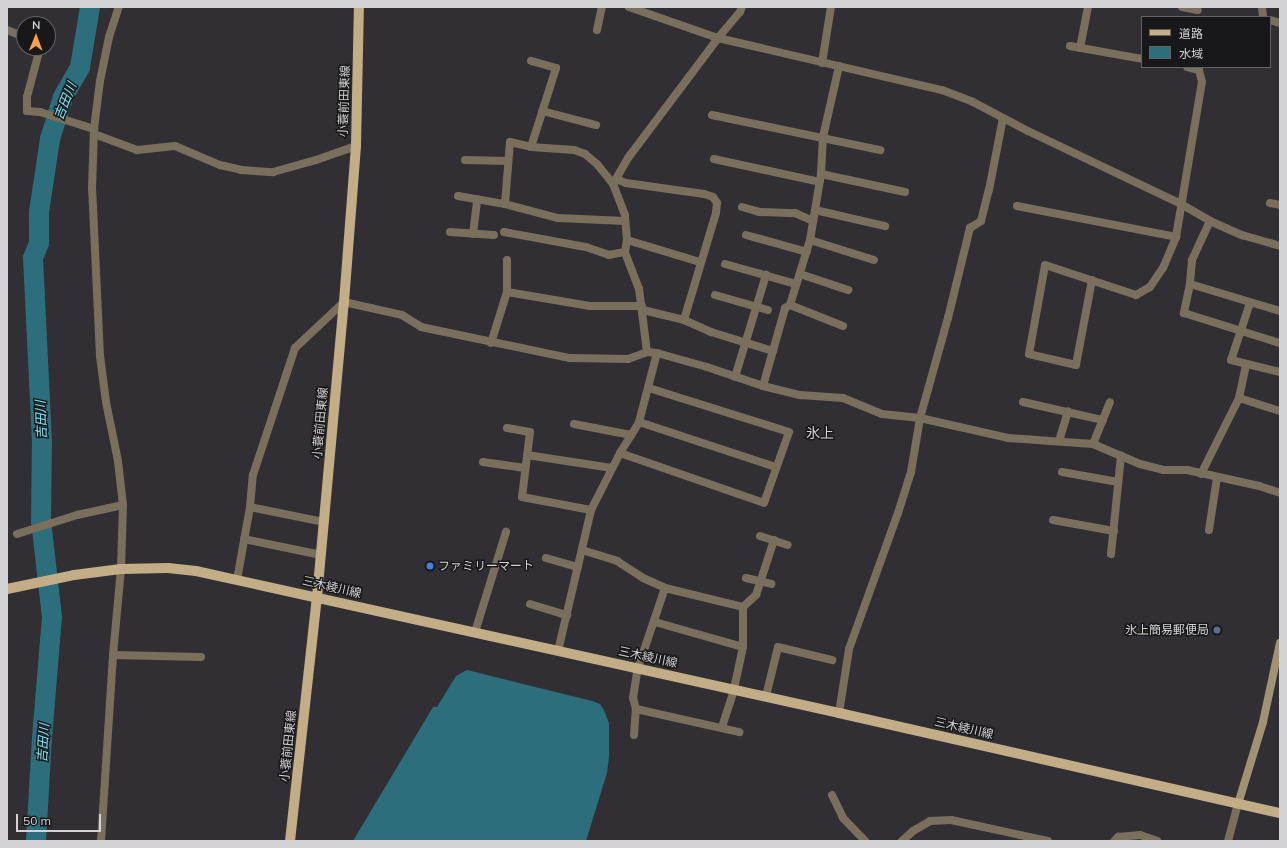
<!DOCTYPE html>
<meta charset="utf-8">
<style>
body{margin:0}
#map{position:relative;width:1287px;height:848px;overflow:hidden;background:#312f33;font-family:Mulish,"Noto Sans JP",sans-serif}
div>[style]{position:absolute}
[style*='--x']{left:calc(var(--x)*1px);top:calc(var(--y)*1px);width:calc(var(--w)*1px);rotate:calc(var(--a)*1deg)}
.water>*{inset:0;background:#2c6e7b}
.river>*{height:20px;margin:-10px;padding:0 10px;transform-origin:10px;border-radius:10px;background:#2c6e7b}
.street>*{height:8px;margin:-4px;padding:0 4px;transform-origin:4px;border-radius:4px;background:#796f5c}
.secondary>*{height:8px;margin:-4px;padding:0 4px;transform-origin:4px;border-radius:4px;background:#a29274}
.primary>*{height:10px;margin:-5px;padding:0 5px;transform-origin:5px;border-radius:5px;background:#c2ad86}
.dots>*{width:11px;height:11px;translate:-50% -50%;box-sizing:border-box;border:2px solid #18181a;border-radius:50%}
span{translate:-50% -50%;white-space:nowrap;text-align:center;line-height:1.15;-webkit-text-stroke:3px #18181a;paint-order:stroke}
.street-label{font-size:12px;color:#d3d2d5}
.poi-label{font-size:12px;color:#d3d2d5}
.left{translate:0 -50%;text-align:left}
.right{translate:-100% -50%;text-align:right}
.water-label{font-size:13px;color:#83e8fc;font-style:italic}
.quarter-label{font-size:14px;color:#d3d2d5}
.frame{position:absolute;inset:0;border:8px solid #d3d2d5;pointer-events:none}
.legend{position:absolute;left:1141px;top:16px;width:130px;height:52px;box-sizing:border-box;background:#18181a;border:1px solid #636265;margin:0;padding:5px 7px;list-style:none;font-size:12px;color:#d3d2d5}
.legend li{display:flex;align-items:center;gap:8px;height:20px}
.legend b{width:20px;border:1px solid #636265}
.north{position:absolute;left:16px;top:16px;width:40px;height:40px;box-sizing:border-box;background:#18181a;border:1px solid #636265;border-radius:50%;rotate:1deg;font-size:11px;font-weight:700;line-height:16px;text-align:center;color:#d3d2d5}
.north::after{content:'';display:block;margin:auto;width:14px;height:18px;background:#f8a04b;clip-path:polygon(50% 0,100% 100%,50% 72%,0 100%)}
.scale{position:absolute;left:16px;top:814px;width:85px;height:18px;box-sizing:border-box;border:2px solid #d3d2d5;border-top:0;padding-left:5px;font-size:12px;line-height:14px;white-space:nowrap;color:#d3d2d5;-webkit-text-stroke:3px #18181a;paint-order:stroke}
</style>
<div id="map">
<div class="water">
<i style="clip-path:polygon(467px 670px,592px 701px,600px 704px,604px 710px,609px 723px,609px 757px,607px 773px,586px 841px,353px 841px,433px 707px,437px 707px,456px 676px)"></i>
</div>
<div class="river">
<i style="--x:36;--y:841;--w:103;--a:-86.7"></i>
<i style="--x:42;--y:738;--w:121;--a:-85.3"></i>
<i style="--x:52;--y:617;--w:97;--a:-96.5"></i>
<i style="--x:41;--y:521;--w:79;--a:-89.3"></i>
<i style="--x:42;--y:442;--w:184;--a:-92.8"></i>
<i style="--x:33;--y:258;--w:16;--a:-68"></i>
<i style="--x:39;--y:243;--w:31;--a:-90"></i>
<i style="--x:39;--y:212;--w:74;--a:-81.4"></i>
<i style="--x:50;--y:139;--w:44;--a:-72.8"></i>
<i style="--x:63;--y:97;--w:34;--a:-60"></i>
<i style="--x:80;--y:67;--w:61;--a:-80.5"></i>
</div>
<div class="street">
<i style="--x:629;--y:7;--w:94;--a:19.2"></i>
<i style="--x:718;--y:38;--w:230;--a:13.1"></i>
<i style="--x:942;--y:90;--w:33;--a:21"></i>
<i style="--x:973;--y:102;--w:62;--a:27.8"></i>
<i style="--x:1028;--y:131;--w:170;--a:25.5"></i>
<i style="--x:1181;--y:204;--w:34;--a:30"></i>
<i style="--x:1210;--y:221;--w:35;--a:24"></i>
<i style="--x:1242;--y:235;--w:40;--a:16"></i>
<i style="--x:1182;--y:7;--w:16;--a:11"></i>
<i style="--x:1262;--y:7;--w:10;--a:84"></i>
<i style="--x:1270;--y:20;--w:10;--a:17"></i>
<i style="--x:7;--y:30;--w:18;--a:22"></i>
<i style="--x:597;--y:30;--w:24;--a:-78"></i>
<i style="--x:1070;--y:46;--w:73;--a:10.2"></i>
<i style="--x:40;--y:48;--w:51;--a:104.9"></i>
<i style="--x:27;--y:97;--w:14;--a:90"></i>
<i style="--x:27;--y:111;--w:13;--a:4"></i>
<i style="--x:40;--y:112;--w:57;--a:17.5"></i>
<i style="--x:1080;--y:48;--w:42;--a:-79"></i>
<i style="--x:822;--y:63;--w:57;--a:-80.9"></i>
<i style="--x:542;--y:111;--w:56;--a:14.5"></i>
<i style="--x:712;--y:115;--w:172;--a:11.8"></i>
<i style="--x:94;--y:134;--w:46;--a:20.4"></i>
<i style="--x:137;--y:150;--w:38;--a:-6"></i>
<i style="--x:175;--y:146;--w:49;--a:22.9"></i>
<i style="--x:220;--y:165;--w:22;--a:13"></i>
<i style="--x:241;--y:170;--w:32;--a:4"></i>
<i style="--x:273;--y:172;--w:45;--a:-15.6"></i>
<i style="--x:316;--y:160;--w:42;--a:-19.3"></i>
<i style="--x:531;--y:147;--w:83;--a:-72.4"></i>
<i style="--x:556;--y:68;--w:26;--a:-164"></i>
<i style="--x:714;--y:159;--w:108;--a:12.2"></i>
<i style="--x:465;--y:160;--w:43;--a:1.3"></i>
<i style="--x:821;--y:174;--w:86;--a:12.1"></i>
<i style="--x:616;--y:179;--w:11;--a:22"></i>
<i style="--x:626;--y:183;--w:79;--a:8"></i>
<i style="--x:704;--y:194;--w:9;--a:18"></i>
<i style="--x:713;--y:197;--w:7;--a:56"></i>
<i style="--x:717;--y:203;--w:10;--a:96"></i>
<i style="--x:716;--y:213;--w:112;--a:106.7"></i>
<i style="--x:458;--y:196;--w:48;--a:9.7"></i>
<i style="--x:505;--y:204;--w:55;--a:14.8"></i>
<i style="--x:558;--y:218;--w:67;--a:2.6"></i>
<i style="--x:1270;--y:203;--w:10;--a:11"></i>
<i style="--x:505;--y:204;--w:62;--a:-85.4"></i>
<i style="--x:510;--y:142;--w:22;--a:13"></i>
<i style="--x:531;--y:147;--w:43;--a:4"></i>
<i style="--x:574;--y:150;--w:12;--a:20"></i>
<i style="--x:585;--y:154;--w:16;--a:40"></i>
<i style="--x:597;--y:164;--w:26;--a:51"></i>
<i style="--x:1017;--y:206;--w:162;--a:11"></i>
<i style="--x:742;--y:207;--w:18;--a:16"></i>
<i style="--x:759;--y:212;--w:36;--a:2"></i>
<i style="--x:795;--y:213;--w:20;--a:24"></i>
<i style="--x:815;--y:210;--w:72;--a:12.9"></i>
<i style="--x:1210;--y:221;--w:43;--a:114.8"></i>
<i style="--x:1192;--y:260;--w:24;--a:95"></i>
<i style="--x:1190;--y:284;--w:30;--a:102"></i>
<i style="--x:1184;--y:313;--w:101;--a:17.4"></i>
<i style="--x:450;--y:232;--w:44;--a:3.9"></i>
<i style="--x:504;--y:232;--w:83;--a:10.4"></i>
<i style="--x:586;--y:247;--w:24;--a:19"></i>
<i style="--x:609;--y:255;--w:16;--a:-11"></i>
<i style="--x:473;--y:234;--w:35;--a:-83"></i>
<i style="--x:746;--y:235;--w:63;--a:15.6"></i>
<i style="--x:627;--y:240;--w:76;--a:16.8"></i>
<i style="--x:810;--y:240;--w:67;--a:17.4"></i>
<i style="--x:725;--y:264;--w:74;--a:15.7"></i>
<i style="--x:800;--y:274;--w:51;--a:18.4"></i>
<i style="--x:1092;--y:280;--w:86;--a:100.7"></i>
<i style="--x:1076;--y:365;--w:48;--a:-166.8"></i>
<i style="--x:1029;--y:354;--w:90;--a:-79.8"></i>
<i style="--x:1045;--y:265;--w:96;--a:18.2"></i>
<i style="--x:1136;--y:295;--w:16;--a:-30"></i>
<i style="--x:1150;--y:287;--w:23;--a:-56"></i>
<i style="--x:1163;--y:268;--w:34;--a:-67"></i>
<i style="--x:1176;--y:237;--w:157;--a:-80.5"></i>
<i style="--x:1202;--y:82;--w:12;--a:-104"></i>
<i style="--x:1199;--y:70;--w:12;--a:-166"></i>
<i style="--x:1190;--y:284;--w:94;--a:16.7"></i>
<i style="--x:507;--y:292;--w:84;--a:9.6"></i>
<i style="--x:590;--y:306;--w:52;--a:0"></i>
<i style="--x:715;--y:295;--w:55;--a:15.8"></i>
<i style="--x:1250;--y:303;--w:60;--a:108.4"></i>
<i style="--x:1231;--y:360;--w:50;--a:13.8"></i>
<i style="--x:790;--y:305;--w:57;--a:21.6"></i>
<i style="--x:643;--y:310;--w:42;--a:13.7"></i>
<i style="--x:684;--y:320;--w:30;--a:24"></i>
<i style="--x:711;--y:332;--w:65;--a:17"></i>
<i style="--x:491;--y:343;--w:53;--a:-72.6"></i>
<i style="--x:507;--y:292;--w:32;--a:-90"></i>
<i style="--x:647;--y:352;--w:64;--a:-97.2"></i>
<i style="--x:639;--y:289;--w:40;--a:-111"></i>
<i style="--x:625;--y:252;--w:12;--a:-81"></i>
<i style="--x:627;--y:240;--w:25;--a:-95"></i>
<i style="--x:625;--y:215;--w:33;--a:-111"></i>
<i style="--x:613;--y:184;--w:30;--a:-60"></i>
<i style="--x:628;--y:158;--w:150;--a:-53.1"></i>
<i style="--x:718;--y:38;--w:34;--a:-50"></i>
<i style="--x:740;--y:12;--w:5;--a:-68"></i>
<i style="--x:735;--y:377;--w:107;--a:-73.1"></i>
<i style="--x:763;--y:386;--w:81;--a:-74.2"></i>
<i style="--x:785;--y:308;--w:6;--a:-31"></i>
<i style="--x:790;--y:305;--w:68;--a:-72.9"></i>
<i style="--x:810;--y:240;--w:67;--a:-80.5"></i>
<i style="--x:821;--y:174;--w:37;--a:-87"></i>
<i style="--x:823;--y:137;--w:73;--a:-77.3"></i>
<i style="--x:1239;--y:398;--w:43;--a:17.6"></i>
<i style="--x:1023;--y:402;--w:82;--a:12.7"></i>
<i style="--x:639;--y:422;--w:144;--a:18.2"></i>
<i style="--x:574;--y:424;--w:58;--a:10.9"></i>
<i style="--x:507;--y:428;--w:23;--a:10"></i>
<i style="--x:530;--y:432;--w:65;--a:97"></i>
<i style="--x:522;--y:497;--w:70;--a:10.7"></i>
<i style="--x:1059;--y:441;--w:31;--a:-73"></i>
<i style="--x:1093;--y:444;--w:45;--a:-68"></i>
<i style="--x:620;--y:453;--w:152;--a:19.1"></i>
<i style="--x:764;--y:503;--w:75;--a:-70.6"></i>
<i style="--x:789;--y:432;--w:147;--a:-162.6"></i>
<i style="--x:527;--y:455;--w:86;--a:8.7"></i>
<i style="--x:483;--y:462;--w:42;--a:8.1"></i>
<i style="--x:1062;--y:472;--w:57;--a:10.1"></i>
<i style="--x:1201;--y:474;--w:85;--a:-63.4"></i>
<i style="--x:1239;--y:398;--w:34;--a:-78"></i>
<i style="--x:250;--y:507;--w:76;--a:11.5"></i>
<i style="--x:1053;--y:520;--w:62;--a:10.2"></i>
<i style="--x:1209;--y:530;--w:53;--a:-81.3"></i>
<i style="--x:17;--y:534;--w:63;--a:-17.6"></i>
<i style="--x:77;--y:515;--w:47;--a:-12.3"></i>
<i style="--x:760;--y:536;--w:29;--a:18"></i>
<i style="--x:244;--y:539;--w:79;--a:11.7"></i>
<i style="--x:582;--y:550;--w:37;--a:17"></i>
<i style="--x:617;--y:561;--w:31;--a:33"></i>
<i style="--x:643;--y:578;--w:24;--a:24"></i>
<i style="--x:665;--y:588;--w:80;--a:13.7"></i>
<i style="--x:1111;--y:554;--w:99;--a:-84.2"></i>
<i style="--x:546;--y:558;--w:33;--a:16"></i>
<i style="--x:746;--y:578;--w:26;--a:13"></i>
<i style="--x:237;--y:580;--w:74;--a:-79.9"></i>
<i style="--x:250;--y:507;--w:32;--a:-85"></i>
<i style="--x:253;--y:475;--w:134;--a:-71.7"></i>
<i style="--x:295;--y:348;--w:67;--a:-43.2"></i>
<i style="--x:344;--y:302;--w:59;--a:12.6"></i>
<i style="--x:402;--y:315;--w:22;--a:32"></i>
<i style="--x:421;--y:327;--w:152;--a:11.8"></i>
<i style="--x:570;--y:358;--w:58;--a:1"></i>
<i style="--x:628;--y:359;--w:20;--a:-20"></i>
<i style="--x:647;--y:352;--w:10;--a:6"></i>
<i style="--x:657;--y:353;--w:52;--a:15.6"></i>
<i style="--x:707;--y:367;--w:59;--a:18.7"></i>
<i style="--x:763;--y:386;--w:38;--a:14"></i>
<i style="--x:800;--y:395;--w:43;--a:4"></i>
<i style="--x:843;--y:398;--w:42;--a:22.3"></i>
<i style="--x:882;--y:414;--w:38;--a:6"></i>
<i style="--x:920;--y:418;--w:90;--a:12.8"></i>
<i style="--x:1008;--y:438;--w:85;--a:4"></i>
<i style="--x:1093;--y:444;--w:51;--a:23.1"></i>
<i style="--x:1140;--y:464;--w:25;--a:14"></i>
<i style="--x:1164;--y:470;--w:23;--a:0"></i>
<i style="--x:1187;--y:470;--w:74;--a:12.5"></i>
<i style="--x:1259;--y:486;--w:22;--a:18"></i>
<i style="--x:530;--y:604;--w:39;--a:17"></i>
<i style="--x:655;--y:622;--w:91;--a:15.9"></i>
<i style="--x:475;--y:632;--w:105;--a:-72.8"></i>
<i style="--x:558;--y:651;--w:145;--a:-76.8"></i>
<i style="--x:591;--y:510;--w:64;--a:-63"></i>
<i style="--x:620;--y:453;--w:36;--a:-58"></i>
<i style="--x:639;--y:422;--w:71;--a:-75.4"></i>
<i style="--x:113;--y:655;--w:88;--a:1.3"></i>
<i style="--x:766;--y:696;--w:50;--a:-76.2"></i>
<i style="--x:778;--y:647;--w:56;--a:13.5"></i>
<i style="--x:636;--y:709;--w:106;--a:12.6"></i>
<i style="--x:839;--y:713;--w:65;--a:-81.1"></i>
<i style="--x:849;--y:649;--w:145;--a:-70.2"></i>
<i style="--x:898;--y:513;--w:43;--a:-72.4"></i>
<i style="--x:911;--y:472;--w:55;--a:-80.5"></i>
<i style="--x:920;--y:418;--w:104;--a:-74.4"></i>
<i style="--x:948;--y:318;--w:93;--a:-76.3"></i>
<i style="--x:970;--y:228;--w:13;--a:-32"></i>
<i style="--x:981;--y:221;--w:32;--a:-76"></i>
<i style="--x:989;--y:190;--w:73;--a:-79"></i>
<i style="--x:722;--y:727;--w:40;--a:-72"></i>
<i style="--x:734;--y:689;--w:43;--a:-77.9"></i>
<i style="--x:743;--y:647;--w:40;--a:-90"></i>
<i style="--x:743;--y:607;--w:18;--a:-43"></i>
<i style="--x:756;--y:595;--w:58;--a:-71.9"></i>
<i style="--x:634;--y:735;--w:26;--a:-86"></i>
<i style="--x:636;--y:709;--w:11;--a:-105"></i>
<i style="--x:633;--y:698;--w:30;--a:-81"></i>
<i style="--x:638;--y:668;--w:84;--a:-71.4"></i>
<i style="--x:832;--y:795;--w:25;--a:64"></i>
<i style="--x:843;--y:818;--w:32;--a:46"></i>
<i style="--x:101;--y:841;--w:186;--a:-86.3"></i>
<i style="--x:113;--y:655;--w:86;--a:-84.7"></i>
<i style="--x:121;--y:569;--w:64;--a:-88.2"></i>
<i style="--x:123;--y:505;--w:44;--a:-96.5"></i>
<i style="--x:118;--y:461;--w:60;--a:-101.5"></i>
<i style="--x:106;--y:402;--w:46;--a:-97.4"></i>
<i style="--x:100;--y:356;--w:167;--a:-92.7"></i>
<i style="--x:92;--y:189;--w:60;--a:-88.1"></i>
<i style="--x:94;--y:129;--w:48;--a:-82.9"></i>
<i style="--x:100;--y:81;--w:45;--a:-78.4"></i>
<i style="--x:109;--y:37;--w:32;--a:-72"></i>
<i style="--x:902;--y:841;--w:15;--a:-42"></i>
<i style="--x:913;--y:831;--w:20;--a:-30"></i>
<i style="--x:930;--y:821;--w:21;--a:-3"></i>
<i style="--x:951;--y:820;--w:99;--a:12.2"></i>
<i style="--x:1114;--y:841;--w:6;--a:-45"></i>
<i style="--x:1118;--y:837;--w:22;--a:-5"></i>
<i style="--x:1140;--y:835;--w:18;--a:19"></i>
<i style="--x:1228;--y:841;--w:38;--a:-75"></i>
</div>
<div class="secondary">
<i style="--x:1238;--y:804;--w:86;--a:-73"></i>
<i style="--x:1263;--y:722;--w:81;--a:-77.9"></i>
</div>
<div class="primary">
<i style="--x:7;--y:589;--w:68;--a:-11.8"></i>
<i style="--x:74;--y:575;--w:47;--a:-7.3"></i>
<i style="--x:121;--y:569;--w:47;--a:-1.2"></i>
<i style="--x:168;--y:568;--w:28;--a:6"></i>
<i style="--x:196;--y:571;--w:658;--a:12.45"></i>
<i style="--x:839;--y:713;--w:452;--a:12.8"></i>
<i style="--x:290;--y:841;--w:245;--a:-83.7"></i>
<i style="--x:317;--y:597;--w:296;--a:-84.8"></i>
<i style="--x:344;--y:302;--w:156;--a:-85.6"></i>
<i style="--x:356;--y:146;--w:139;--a:-88.8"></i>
</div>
<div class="dots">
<i style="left:430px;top:566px;background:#3f7fe0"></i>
<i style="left:1217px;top:630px;background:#5c6f8a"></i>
</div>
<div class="street-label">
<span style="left:344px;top:101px;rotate:-88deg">小蓑前田東線</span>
<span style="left:320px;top:423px;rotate:-85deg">小蓑前田東線</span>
<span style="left:332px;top:587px;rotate:13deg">三木綾川線</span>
<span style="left:648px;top:657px;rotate:12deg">三木綾川線</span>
<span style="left:964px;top:728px;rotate:13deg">三木綾川線</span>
<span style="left:288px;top:746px;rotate:-84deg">小蓑前田東線</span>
</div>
<div class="poi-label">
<span class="left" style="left:438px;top:566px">ファミリーマート</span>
<span class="right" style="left:1209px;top:630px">氷上簡易郵便局</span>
</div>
<div class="water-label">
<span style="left:65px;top:101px;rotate:-68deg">吉田川</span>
<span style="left:41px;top:420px;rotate:-92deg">吉田川</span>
<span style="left:43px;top:743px;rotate:-86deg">吉田川</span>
</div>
<div class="quarter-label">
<span style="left:820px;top:433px">氷上</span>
</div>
<div class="frame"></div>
<ul class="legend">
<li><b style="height:5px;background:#c2ad86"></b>道路</li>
<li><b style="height:11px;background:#2c6e7b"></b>水域</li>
</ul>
<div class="north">N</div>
<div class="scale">50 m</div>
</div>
